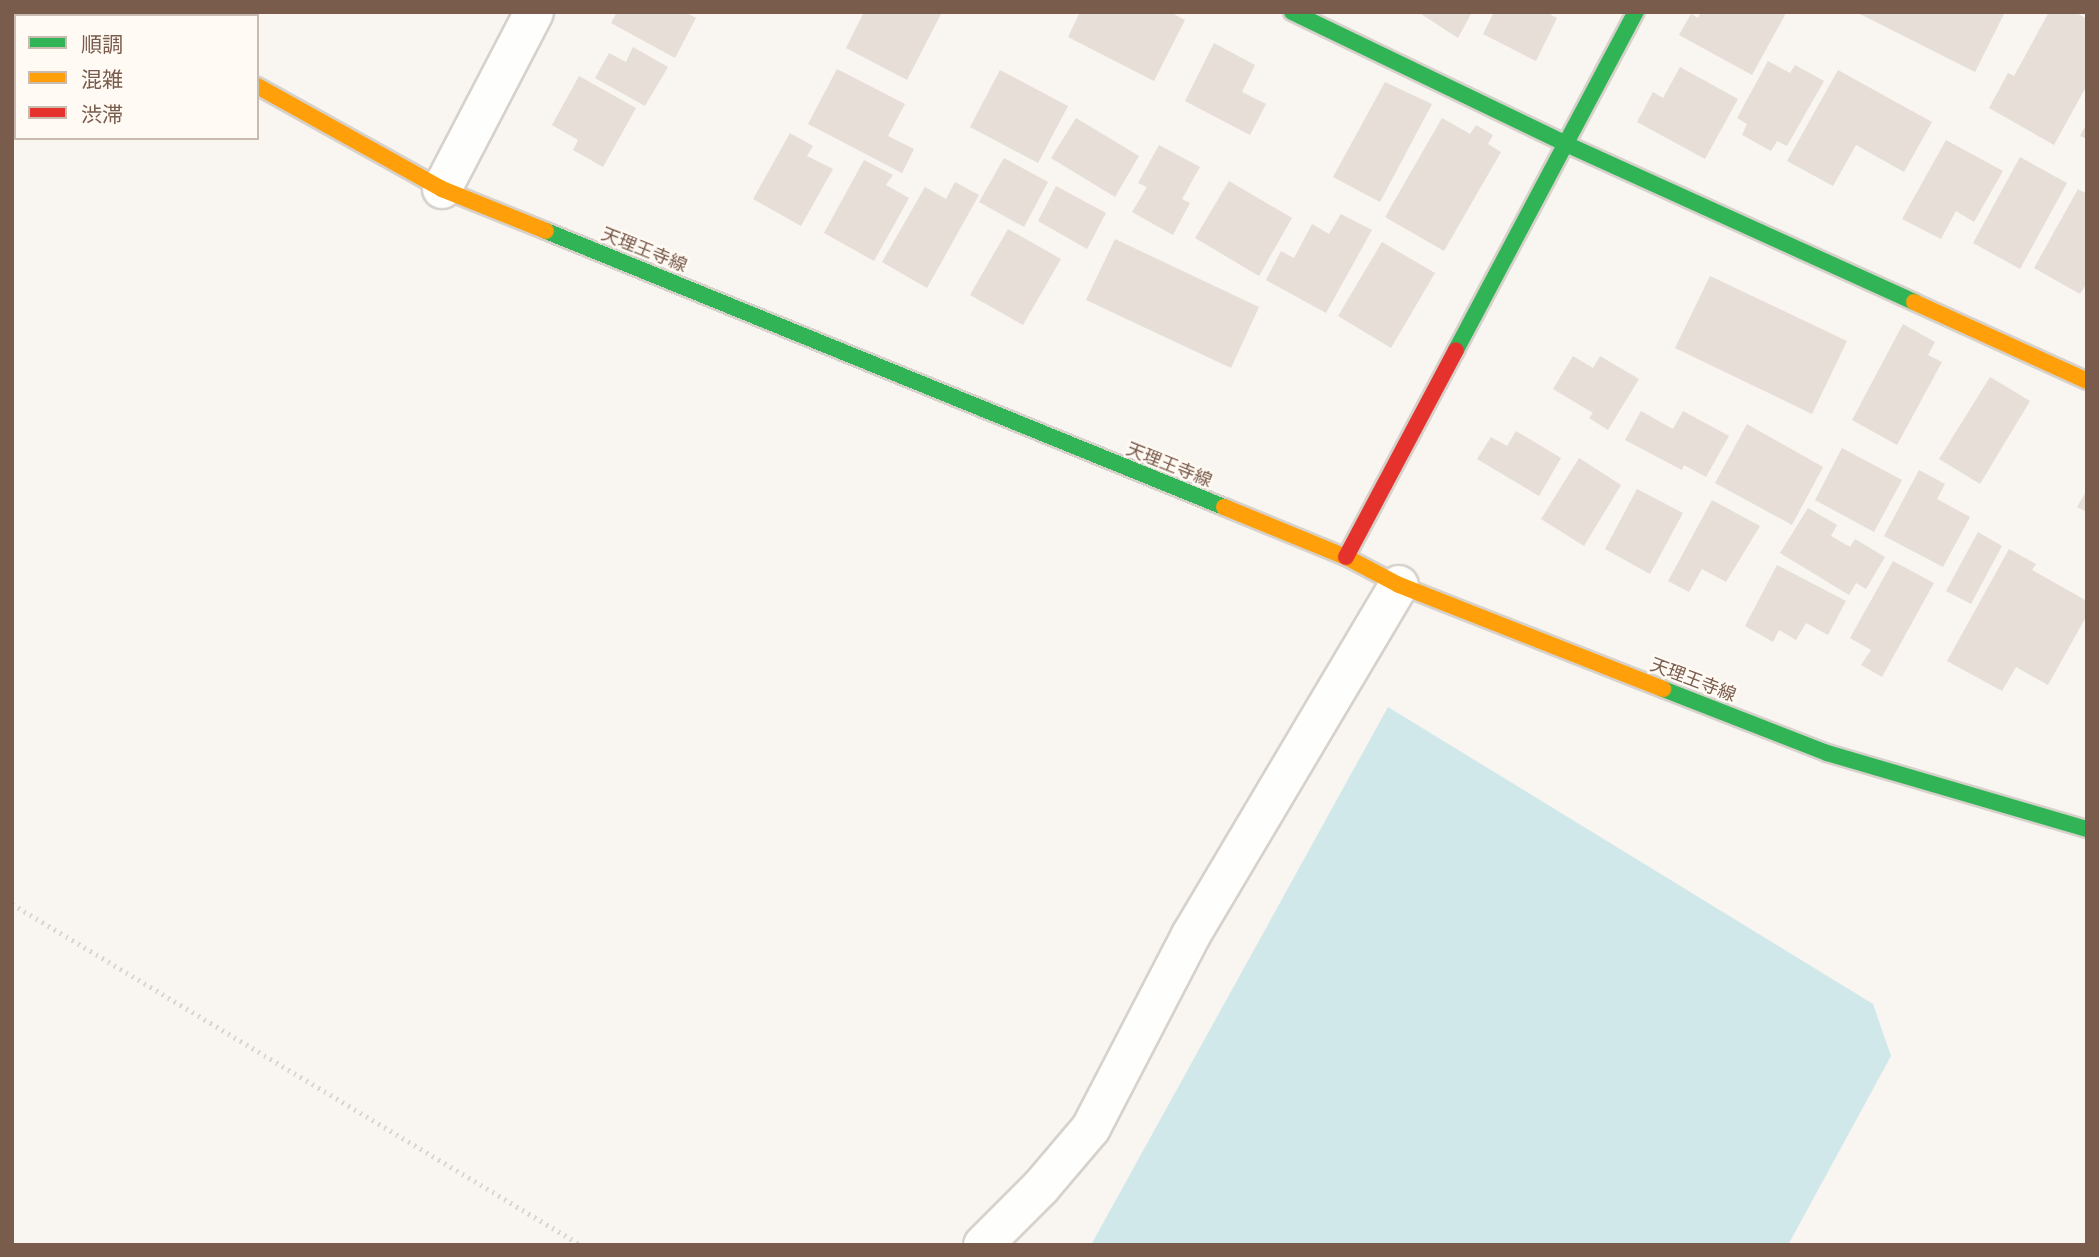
<!DOCTYPE html>
<meta charset="utf-8">
<style>
body{margin:0}
#map{position:relative;width:2099px;height:1257px;overflow:hidden;background:#f9f5f0;font-family:"Varela Round","Noto Sans JP",sans-serif}
div>[style]{position:absolute}
[style*='--x']{left:calc(var(--x)*1px);top:calc(var(--y)*1px);width:calc(var(--w)*1px);rotate:calc(var(--a)*1deg)}
.water>*{inset:0;background:#d0e8ea}
.building>*{inset:0;background:#e6ded7}
.path>*{height:4.5px;margin-top:-2.25px;transform-origin:0;background:repeating-linear-gradient(90deg,#dcd5d0 0 2px,transparent 0 7px)}
.roads{filter:drop-shadow(2px 0 #d7d1cb) drop-shadow(-2px 0 #d7d1cb) drop-shadow(0 2px #d7d1cb) drop-shadow(0 -2px #d7d1cb)}
.street>*{height:38px;margin:-19px;padding:0 19px;transform-origin:19px;border-radius:19px;background:#fefefd}
.fast>*{height:16px;margin:-8px;padding:0 8px;transform-origin:8px;border-radius:8px;background:#30b455}
.slow>*{height:16px;margin:-8px;padding:0 8px;transform-origin:8px;border-radius:8px;background:#ff9f0a}
.jam>*{height:16px;margin:-8px;padding:0 8px;transform-origin:8px;border-radius:8px;background:#e5322d}
span{translate:-50% -50%;white-space:nowrap;text-align:center;line-height:1.15;-webkit-text-stroke:5px #fffaf3;paint-order:stroke}
.street-label{font-size:18px;color:#7a5c4d}
.frame{position:absolute;inset:0;border:14px solid #7a5c4d;pointer-events:none}
.legend{position:absolute;left:14px;top:14px;width:245px;height:126px;box-sizing:border-box;background:#fffaf3;border:2px solid #cabbb1;margin:0;padding:9px 12px;list-style:none;font-size:21px;color:#7a5c4d}
.legend li{display:flex;align-items:center;gap:14px;height:35px}
.legend b{width:35px;border:2px solid #cabbb1}
</style>
<div id="map">
<div class="water">
<i style="clip-path:polygon(1388px 707px,1873px 1004px,1891px 1056px,1788px 1245px,1091px 1245px)"></i>
</div>
<div class="building">
<i style="clip-path:polygon(617px 12px,685px 12px,696px 18px,675px 58px,611px 23px)"></i>
<i style="clip-path:polygon(864px 12px,942px 12px,907px 80px,846px 48px)"></i>
<i style="clip-path:polygon(1080px 12px,1170px 12px,1185px 20px,1154px 81px,1068px 37px)"></i>
<i style="clip-path:polygon(1418px 12px,1472px 12px,1458px 38px)"></i>
<i style="clip-path:polygon(1494px 12px,1546px 12px,1557px 18px,1536px 61px,1483px 34px)"></i>
<i style="clip-path:polygon(1701px 12px,1781px 12px,1785px 15px,1752px 75px,1679px 35px,1691px 14px,1698px 18px)"></i>
<i style="clip-path:polygon(1856px 12px,2005px 12px,1975px 72px)"></i>
<i style="clip-path:polygon(2049px 12px,2075px 12px,2087px 19px,2087px 85px,2054px 145px,1989px 108px,2008px 73px,2014px 76px)"></i>
<i style="clip-path:polygon(1214px 43px,1255px 65px,1242px 92px,1266px 104px,1250px 135px,1185px 101px)"></i>
<i style="clip-path:polygon(633px 47px,668px 67px,645px 106px,595px 78px,609px 53px,626px 62px)"></i>
<i style="clip-path:polygon(1768px 61px,1790px 73px,1795px 65px,1824px 81px,1787px 146px,1777px 141px,1771px 151px,1742px 135px,1747px 124px,1737px 118px)"></i>
<i style="clip-path:polygon(1680px 67px,1738px 99px,1705px 159px,1637px 122px,1653px 92px,1663px 98px)"></i>
<i style="clip-path:polygon(837px 69px,905px 104px,888px 136px,914px 149px,902px 173px,808px 124px)"></i>
<i style="clip-path:polygon(1000px 70px,1068px 106px,1038px 163px,970px 127px)"></i>
<i style="clip-path:polygon(1838px 70px,1932px 122px,1904px 172px,1856px 145px,1833px 186px,1787px 161px)"></i>
<i style="clip-path:polygon(579px 76px,636px 108px,603px 167px,573px 150px,578px 140px,552px 125px)"></i>
<i style="clip-path:polygon(1385px 82px,1432px 104px,1380px 202px,1333px 177px)"></i>
<i style="clip-path:polygon(1076px 118px,1139px 156px,1115px 197px,1051px 158px)"></i>
<i style="clip-path:polygon(1442px 118px,1470px 134px,1476px 125px,1493px 135px,1488px 144px,1501px 152px,1444px 251px,1385px 217px)"></i>
<i style="clip-path:polygon(2087px 123px,2087px 139px,2080px 136px)"></i>
<i style="clip-path:polygon(790px 133px,813px 146px,807px 156px,833px 169px,801px 226px,753px 199px)"></i>
<i style="clip-path:polygon(1946px 140px,2003px 171px,1974px 222px,1956px 211px,1941px 239px,1902px 219px)"></i>
<i style="clip-path:polygon(1159px 145px,1200px 167px,1182px 199px,1190px 203px,1173px 235px,1132px 212px,1147px 187px,1138px 183px)"></i>
<i style="clip-path:polygon(2020px 157px,2067px 183px,2020px 269px,1973px 243px)"></i>
<i style="clip-path:polygon(1004px 158px,1048px 182px,1024px 227px,979px 202px)"></i>
<i style="clip-path:polygon(864px 160px,893px 175px,886px 185px,909px 198px,874px 261px,824px 233px)"></i>
<i style="clip-path:polygon(1229px 181px,1292px 218px,1259px 276px,1195px 238px)"></i>
<i style="clip-path:polygon(955px 182px,979px 195px,927px 288px,882px 262px,925px 187px,946px 199px)"></i>
<i style="clip-path:polygon(1056px 186px,1106px 213px,1087px 249px,1038px 221px)"></i>
<i style="clip-path:polygon(2078px 189px,2087px 194px,2087px 283px,2080px 294px,2034px 268px)"></i>
<i style="clip-path:polygon(1341px 214px,1372px 230px,1326px 313px,1266px 280px,1281px 251px,1294px 258px,1312px 224px,1329px 234px)"></i>
<i style="clip-path:polygon(1008px 229px,1061px 259px,1023px 325px,970px 295px)"></i>
<i style="clip-path:polygon(1115px 239px,1259px 307px,1231px 368px,1086px 300px)"></i>
<i style="clip-path:polygon(1382px 242px,1435px 273px,1391px 348px,1338px 316px)"></i>
<i style="clip-path:polygon(1710px 276px,1847px 341px,1812px 414px,1675px 348px)"></i>
<i style="clip-path:polygon(1903px 324px,1935px 342px,1928px 355px,1942px 362px,1897px 445px,1852px 420px)"></i>
<i style="clip-path:polygon(1573px 356px,1593px 368px,1600px 356px,1639px 379px,1608px 430px,1589px 418px,1593px 413px,1553px 389px)"></i>
<i style="clip-path:polygon(1990px 377px,2030px 401px,1980px 484px,1939px 459px)"></i>
<i style="clip-path:polygon(1641px 411px,1673px 429px,1683px 411px,1729px 436px,1706px 477px,1684px 465px,1682px 470px,1625px 440px)"></i>
<i style="clip-path:polygon(1747px 424px,1823px 467px,1792px 525px,1715px 483px)"></i>
<i style="clip-path:polygon(1516px 431px,1561px 458px,1539px 496px,1477px 459px,1491px 437px,1507px 446px)"></i>
<i style="clip-path:polygon(1842px 448px,1902px 480px,1874px 532px,1815px 500px)"></i>
<i style="clip-path:polygon(1579px 458px,1621px 485px,1584px 546px,1541px 519px)"></i>
<i style="clip-path:polygon(1919px 470px,1945px 484px,1937px 499px,1970px 517px,1943px 567px,1884px 536px)"></i>
<i style="clip-path:polygon(1637px 489px,1683px 513px,1650px 574px,1605px 549px)"></i>
<i style="clip-path:polygon(2087px 490px,2087px 512px,2077px 507px)"></i>
<i style="clip-path:polygon(1712px 500px,1760px 526px,1726px 582px,1702px 569px,1689px 592px,1668px 581px)"></i>
<i style="clip-path:polygon(1808px 508px,1837px 525px,1831px 536px,1850px 547px,1855px 539px,1885px 557px,1866px 589px,1856px 583px,1849px 595px,1780px 553px)"></i>
<i style="clip-path:polygon(1978px 532px,2002px 546px,1971px 604px,1946px 591px)"></i>
<i style="clip-path:polygon(2009px 549px,2036px 564px,2032px 570px,2087px 601px,2087px 615px,2048px 685px,2016px 667px,2002px 691px,1947px 661px)"></i>
<i style="clip-path:polygon(1893px 561px,1934px 583px,1882px 677px,1861px 665px,1871px 650px,1850px 638px)"></i>
<i style="clip-path:polygon(1777px 565px,1846px 601px,1828px 635px,1806px 623px,1796px 640px,1779px 630px,1773px 642px,1745px 626px)"></i>
</div>
<div class="path">
<i style="--x:12;--y:904;--w:663;--a:30.93"></i>
</div>
<div class="roads">
<div class="street">
<i style="--x:442;--y:189;--w:199;--a:-62.5"></i>
<i style="--x:983;--y:1245;--w:82;--a:-45"></i>
<i style="--x:1041;--y:1187;--w:77;--a:-49.7"></i>
<i style="--x:1091;--y:1128;--w:217;--a:-62.6"></i>
<i style="--x:1191;--y:935;--w:407;--a:-59.3"></i>
</div>
<div class="fast">
<i style="--x:1292;--y:12;--w:304;--a:25.7"></i>
<i style="--x:1566;--y:144;--w:382;--a:24.4"></i>
<i style="--x:546;--y:231;--w:732;--a:22.15"></i>
<i style="--x:1456;--y:350;--w:383;--a:-62"></i>
<i style="--x:1663;--y:689;--w:176;--a:21.3"></i>
<i style="--x:1827;--y:753;--w:271;--a:16.3"></i>
</div>
<div class="slow">
<i style="--x:257;--y:86;--w:212;--a:29.1"></i>
<i style="--x:442;--y:189;--w:112;--a:22"></i>
<i style="--x:1914;--y:302;--w:190;--a:24.5"></i>
<i style="--x:1224;--y:507;--w:132;--a:22.3"></i>
<i style="--x:1346;--y:557;--w:60;--a:27.8"></i>
<i style="--x:1399;--y:585;--w:284;--a:21.5"></i>
</div>
<div class="jam">
<i style="--x:124;--y:12;--w:7;--a:34"></i>
<i style="--x:1346;--y:557;--w:234;--a:-62"></i>
</div>
</div>
<div class="street-label">
<span style="left:644px;top:250px;rotate:22deg">天理王寺線</span>
<span style="left:1169px;top:465px;rotate:22deg">天理王寺線</span>
<span style="left:1693px;top:680px;rotate:21deg">天理王寺線</span>
</div>
<div class="frame"></div>
<ul class="legend">
<li><b style="height:9px;background:#30b455"></b>順調</li>
<li><b style="height:9px;background:#ff9f0a"></b>混雑</li>
<li><b style="height:9px;background:#e5322d"></b>渋滞</li>
</ul>
</div>
